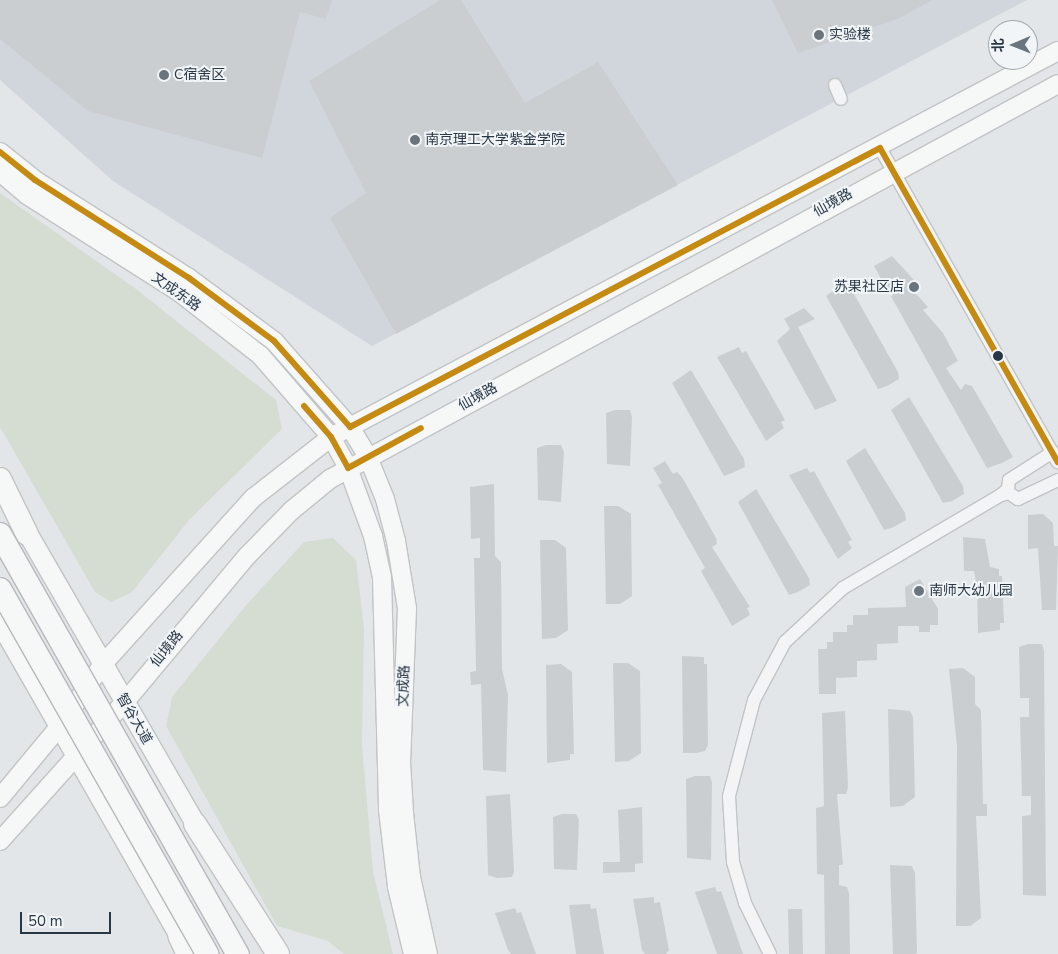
<!DOCTYPE html>
<meta charset="utf-8">
<style>
body{margin:0}
#map{position:relative;width:1058px;height:954px;overflow:hidden;background:#e3e6e8;font-family:"Nunito Sans","Noto Sans SC",sans-serif}
div>[style]{position:absolute}
[style*='--x']{left:calc(var(--x)*1px);top:calc(var(--y)*1px);width:calc(var(--w)*1px);rotate:calc(var(--a)*1deg)}
.built>*{inset:0;background:#d1d6dc}
.green>*{inset:0;background:#d5ddd3}
.building>*{inset:0;background:#cbced1}
.roads{filter:drop-shadow(1px 0 #c1c4c6) drop-shadow(-1px 0 #c1c4c6) drop-shadow(0 1px #c1c4c6) drop-shadow(0 -1px #c1c4c6)}
.street>*{height:12px;margin:-6px;padding:0 6px;transform-origin:6px;border-radius:6px;background:#f2f4f5}
.secondary>*{height:18px;margin:-9px;padding:0 9px;transform-origin:9px;border-radius:9px;background:#f6f7f7}
.primary>*{height:19px;margin:-9.5px;padding:0 9.5px;transform-origin:9.5px;border-radius:9.5px;background:#f6f7f7}
.highway>*{height:22px;margin:-11px;padding:0 11px;transform-origin:11px;border-radius:11px;background:#f6f7f7}
.bridges{filter:drop-shadow(1px 0 #b5b9bd) drop-shadow(-1px 0 #b5b9bd) drop-shadow(0 1px #b5b9bd) drop-shadow(0 -1px #b5b9bd)}
.highway-bridge>*{height:22px;margin:-11px;padding:0 11px;transform-origin:11px;border-radius:11px;background:#f6f7f7}
.bus-1>*{height:6px;margin:-3px;padding:0 3px;transform-origin:3px;border-radius:3px;background:#c48a11}
.dots>*{width:14px;height:14px;translate:-50% -50%;box-sizing:border-box;border:2px solid #f1f5f8;border-radius:50%}
span{translate:-50% -50%;white-space:nowrap;text-align:center;line-height:1.15;-webkit-text-stroke:4px #f1f5f8;paint-order:stroke}
.poi-label{font-size:14px;color:#293643}
.left{translate:0 -50%;text-align:left}
.right{translate:-100% -50%;text-align:right}
.street-label{font-size:14px;color:#293643}
.north{position:absolute;left:988px;top:20px;width:50px;height:50px;box-sizing:border-box;background:#f1f5f8;border:1px solid #a1a9b0;border-radius:50%;rotate:269deg;font-size:14px;font-weight:700;line-height:20px;text-align:center;color:#293643}
.north::after{content:'';display:block;margin:auto;width:18px;height:22px;background:#6a747d;clip-path:polygon(50% 0,100% 100%,50% 72%,0 100%)}
.scale{position:absolute;left:20px;top:912px;width:91px;height:22px;box-sizing:border-box;border:2px solid #293643;border-top:0;padding-left:6px;font-size:15px;line-height:18px;white-space:nowrap;color:#293643;-webkit-text-stroke:4px #f1f5f8;paint-order:stroke}
</style>
<div id="map">
<div class="built">
<i style="clip-path:polygon(0 0,1027px 0,372px 346px,113px 181px,0 80px)"></i>
</div>
<div class="green">
<i style="clip-path:polygon(0 193px,136px 289px,276px 400px,282px 429px,189px 520px,132px 592px,111px 602px,95px 592px,0 427px)"></i>
<i style="clip-path:polygon(333px 538px,356px 560px,364px 629px,362px 745px,373px 871px,393px 954px,344px 954px,328px 941px,277px 926px,166px 726px,172px 697px,247px 604px,304px 542px)"></i>
</div>
<div class="building">
<i style="clip-path:polygon(0 0,332px 0,326px 19px,300px 12px,262px 158px,88px 111px,0 39px)"></i>
<i style="clip-path:polygon(440px 0,461px 0,525px 103px,598px 62px,678px 185px,396px 334px,330px 218px,366px 193px,309px 81px)"></i>
<i style="clip-path:polygon(772px 0,932px 0,900px 18px,798px 53px)"></i>
<i style="clip-path:polygon(892px 256px,914px 280px,907px 284px,928px 307px,923px 310px,943px 333px,958px 361px,946px 368px,961px 390px,965px 384px,972px 386px,1013px 457px,1002px 463px,987px 468px,874px 266px)"></i>
<i style="clip-path:polygon(844px 283px,848px 289px,850px 287px,898px 372px,899px 379px,887px 386px,878px 389px,826px 296px)"></i>
<i style="clip-path:polygon(804px 308px,815px 319px,798px 327px,837px 401px,815px 410px,777px 341px,790px 329px,784px 319px)"></i>
<i style="clip-path:polygon(739px 347px,742px 353px,746px 351px,785px 420px,781px 422px,784px 428px,766px 441px,717px 357px)"></i>
<i style="clip-path:polygon(691px 370px,744px 459px,745px 467px,732px 473px,724px 476px,672px 383px)"></i>
<i style="clip-path:polygon(909px 397px,963px 486px,964px 494px,952px 501px,943px 503px,891px 410px)"></i>
<i style="clip-path:polygon(615px 410px,630px 410px,632px 417px,630px 466px,607px 464px,606px 413px)"></i>
<i style="clip-path:polygon(546px 445px,561px 445px,564px 452px,561px 502px,538px 500px,537px 448px)"></i>
<i style="clip-path:polygon(865px 448px,905px 513px,906px 520px,894px 527px,884px 530px,846px 461px)"></i>
<i style="clip-path:polygon(665px 461px,673px 474px,677px 472px,682px 477px,716px 538px,717px 544px,712px 547px,750px 607px,747px 608px,750px 615px,732px 626px,701px 571px,705px 568px,658px 485px,662px 483px,653px 468px)"></i>
<i style="clip-path:polygon(807px 468px,810px 473px,814px 471px,852px 540px,848px 542px,852px 548px,838px 559px,789px 475px)"></i>
<i style="clip-path:polygon(494px 484px,495px 556px,501px 562px,502px 669px,508px 695px,506px 772px,483px 770px,481px 684px,471px 685px,470px 672px,476px 671px,474px 558px,480px 558px,480px 538px,471px 539px,470px 487px)"></i>
<i style="clip-path:polygon(756px 489px,809px 578px,810px 585px,798px 592px,789px 595px,738px 502px)"></i>
<i style="clip-path:polygon(604px 506px,618px 506px,631px 514px,632px 596px,620px 604px,606px 604px)"></i>
<i style="clip-path:polygon(1043px 514px,1053px 523px,1054px 546px,1058px 546px,1056px 610px,1042px 610px,1038px 548px,1028px 549px,1028px 515px)"></i>
<i style="clip-path:polygon(963px 537px,985px 539px,990px 567px,999px 569px,999px 576px,1002px 576px,1004px 623px,1000px 623px,1000px 630px,978px 633px,977px 588px,974px 571px,964px 571px)"></i>
<i style="clip-path:polygon(540px 540px,555px 540px,566px 548px,568px 630px,556px 638px,542px 639px)"></i>
<i style="clip-path:polygon(920px 579px,938px 609px,938px 625px,930px 625px,930px 632px,919px 632px,919px 626px,898px 626px,898px 643px,877px 644px,877px 660px,857px 661px,857px 677px,836px 678px,836px 694px,819px 694px,818px 649px,827px 649px,827px 642px,833px 642px,833px 632px,847px 632px,847px 625px,853px 625px,853px 615px,868px 615px,868px 608px,906px 607px,905px 587px)"></i>
<i style="clip-path:polygon(1028px 644px,1042px 644px,1044px 651px,1046px 896px,1023px 895px,1022px 816px,1031px 815px,1031px 796px,1022px 796px,1020px 717px,1029px 717px,1029px 698px,1020px 698px,1019px 647px)"></i>
<i style="clip-path:polygon(682px 656px,704px 657px,704px 664px,707px 664px,708px 745px,705px 751px,697px 753px,683px 753px)"></i>
<i style="clip-path:polygon(613px 663px,628px 663px,640px 671px,641px 753px,629px 761px,615px 762px)"></i>
<i style="clip-path:polygon(561px 664px,572px 672px,574px 754px,570px 754px,570px 760px,547px 763px,546px 665px)"></i>
<i style="clip-path:polygon(963px 668px,975px 677px,975px 704px,981px 710px,983px 804px,987px 804px,987px 816px,976px 816px,981px 918px,970px 926px,956px 926px,957px 746px,949px 669px)"></i>
<i style="clip-path:polygon(888px 709px,910px 711px,913px 717px,915px 797px,903px 806px,890px 807px)"></i>
<i style="clip-path:polygon(845px 711px,848px 787px,846px 794px,837px 794px,843px 865px,839px 865px,839px 885px,847px 887px,849px 893px,850px 954px,825px 954px,824px 875px,817px 874px,816px 808px,824px 806px,822px 713px)"></i>
<i style="clip-path:polygon(695px 776px,710px 776px,712px 783px,711px 860px,687px 858px,686px 779px)"></i>
<i style="clip-path:polygon(510px 794px,514px 872px,512px 877px,497px 878px,488px 875px,486px 796px)"></i>
<i style="clip-path:polygon(642px 807px,643px 863px,635px 864px,635px 872px,603px 873px,603px 862px,620px 862px,618px 810px)"></i>
<i style="clip-path:polygon(562px 814px,576px 814px,579px 820px,577px 870px,554px 869px,553px 817px)"></i>
<i style="clip-path:polygon(890px 865px,912px 866px,915px 873px,917px 953px,914px 954px,893px 954px)"></i>
<i style="clip-path:polygon(715px 887px,717px 892px,721px 891px,743px 954px,717px 954px,695px 892px)"></i>
<i style="clip-path:polygon(654px 897px,654px 903px,660px 902px,669px 950px,666px 954px,645px 954px,642px 950px,633px 899px)"></i>
<i style="clip-path:polygon(590px 904px,591px 909px,596px 908px,604px 954px,576px 954px,569px 905px)"></i>
<i style="clip-path:polygon(515px 908px,517px 913px,521px 912px,536px 954px,511px 954px,508px 950px,495px 913px)"></i>
<i style="clip-path:polygon(788px 909px,802px 909px,803px 954px,789px 954px)"></i>
</div>
<div class="roads">
<div class="street">
<i style="--x:835;--y:85;--w:15;--a:67"></i>
<i style="--x:880;--y:148;--w:361;--a:60.5"></i>
<i style="--x:1001;--y:495;--w:9;--a:-41"></i>
<i style="--x:1008;--y:489;--w:9;--a:-84"></i>
<i style="--x:1009;--y:480;--w:52;--a:-32.5"></i>
<i style="--x:770;--y:954;--w:57;--a:-116.1"></i>
<i style="--x:745;--y:903;--w:43;--a:-106.3"></i>
<i style="--x:733;--y:862;--w:66;--a:-93.5"></i>
<i style="--x:729;--y:796;--w:99;--a:-75.4"></i>
<i style="--x:754;--y:700;--w:66;--a:-61.9"></i>
<i style="--x:785;--y:642;--w:79;--a:-43"></i>
<i style="--x:843;--y:588;--w:183;--a:-30.5"></i>
<i style="--x:1001;--y:495;--w:8;--a:-14"></i>
<i style="--x:1009;--y:493;--w:11;--a:34"></i>
<i style="--x:1018;--y:499;--w:44;--a:-25.4"></i>
</div>
<div class="secondary">
<i style="--x:0;--y:152;--w:45;--a:38.7"></i>
<i style="--x:35;--y:180;--w:183;--a:32.5"></i>
<i style="--x:189;--y:278;--w:106;--a:36.5"></i>
<i style="--x:274;--y:341;--w:115;--a:48.5"></i>
<i style="--x:350;--y:427;--w:35;--a:59"></i>
<i style="--x:368;--y:457;--w:45;--a:68"></i>
<i style="--x:385;--y:499;--w:43;--a:75.3"></i>
<i style="--x:396;--y:541;--w:68;--a:80.7"></i>
<i style="--x:407;--y:608;--w:154;--a:92.2"></i>
<i style="--x:401;--y:762;--w:51;--a:86.6"></i>
<i style="--x:404;--y:813;--w:64;--a:83.8"></i>
<i style="--x:411;--y:877;--w:79;--a:77.6"></i>
<i style="--x:0;--y:172;--w:35;--a:40"></i>
<i style="--x:27;--y:195;--w:180;--a:32.5"></i>
<i style="--x:179;--y:292;--w:103;--a:37.9"></i>
<i style="--x:260;--y:355;--w:108;--a:49.1"></i>
<i style="--x:331;--y:437;--w:35;--a:61"></i>
<i style="--x:348;--y:468;--w:72;--a:69.8"></i>
<i style="--x:373;--y:536;--w:42;--a:77.6"></i>
<i style="--x:382;--y:577;--w:233;--a:88.5"></i>
<i style="--x:388;--y:810;--w:78;--a:83.3"></i>
<i style="--x:397;--y:887;--w:69;--a:76.6"></i>
<i style="--x:0;--y:798;--w:92;--a:-50.3"></i>
<i style="--x:59;--y:727;--w:77;--a:-55.1"></i>
<i style="--x:103;--y:664;--w:224;--a:-47.9"></i>
<i style="--x:253;--y:498;--w:99;--a:-38"></i>
<i style="--x:331;--y:437;--w:823;--a:-27.97"></i>
<i style="--x:0;--y:841;--w:186;--a:-48.1"></i>
<i style="--x:124;--y:703;--w:192;--a:-50.1"></i>
<i style="--x:247;--y:556;--w:63;--a:-45.6"></i>
<i style="--x:291;--y:511;--w:50;--a:-39.4"></i>
<i style="--x:330;--y:479;--w:828;--a:-28.48"></i>
</div>
<div class="primary">
<i style="--x:21;--y:522;--w:362;--a:60"></i>
<i style="--x:0;--y:623;--w:372;--a:60.2"></i>
</div>
<div class="highway">
<i style="--x:0;--y:479;--w:61;--a:63.9"></i>
<i style="--x:195;--y:824;--w:154;--a:57.4"></i>
<i style="--x:179;--y:935;--w:21;--a:65"></i>
</div>
</div>
<div class="bridges">
<div class="highway-bridge">
<i style="--x:0;--y:534;--w:483;--a:60.5"></i>
<i style="--x:0;--y:589;--w:420;--a:60.4"></i>
</div>
</div>
<div class="bus-1">
<i style="--x:0;--y:152;--w:45;--a:38.7"></i>
<i style="--x:35;--y:180;--w:183;--a:32.5"></i>
<i style="--x:189;--y:278;--w:106;--a:36.5"></i>
<i style="--x:274;--y:341;--w:115;--a:48.5"></i>
<i style="--x:350;--y:427;--w:599;--a:-27.76"></i>
<i style="--x:880;--y:148;--w:361;--a:60.5"></i>
<i style="--x:304;--y:406;--w:41;--a:48.9"></i>
<i style="--x:331;--y:437;--w:35;--a:61"></i>
<i style="--x:348;--y:468;--w:83;--a:-28.7"></i>
</div>
<div class="dots">
<i style="left:819px;top:35px;background:#6a747d"></i>
<i style="left:164px;top:75px;background:#6a747d"></i>
<i style="left:415px;top:140px;background:#6a747d"></i>
<i style="left:914px;top:287px;background:#6a747d"></i>
<i style="left:998px;top:356px;background:#293643"></i>
<i style="left:919px;top:591px;background:#6a747d"></i>
</div>
<div class="poi-label">
<span class="left" style="left:829px;top:35px">实验楼</span>
<span class="left" style="left:174px;top:75px">C宿舍区</span>
<span class="left" style="left:425px;top:140px">南京理工大学紫金学院</span>
<span class="right" style="left:904px;top:287px">苏果社区店</span>
<span class="left" style="left:929px;top:591px">南师大幼儿园</span>
</div>
<div class="street-label">
<span style="left:833px;top:203px;rotate:-29deg">仙境路</span>
<span style="left:176px;top:292px;rotate:35deg">文成东路</span>
<span style="left:478px;top:397px;rotate:-29deg">仙境路</span>
<span style="left:167px;top:649px;rotate:-51deg">仙境路</span>
<span style="left:404px;top:686px;rotate:-88deg">文成路</span>
<span style="left:134px;top:719px;rotate:60deg">智谷大道</span>
</div>
<div class="north">北</div>
<div class="scale">50 m</div>
</div>
